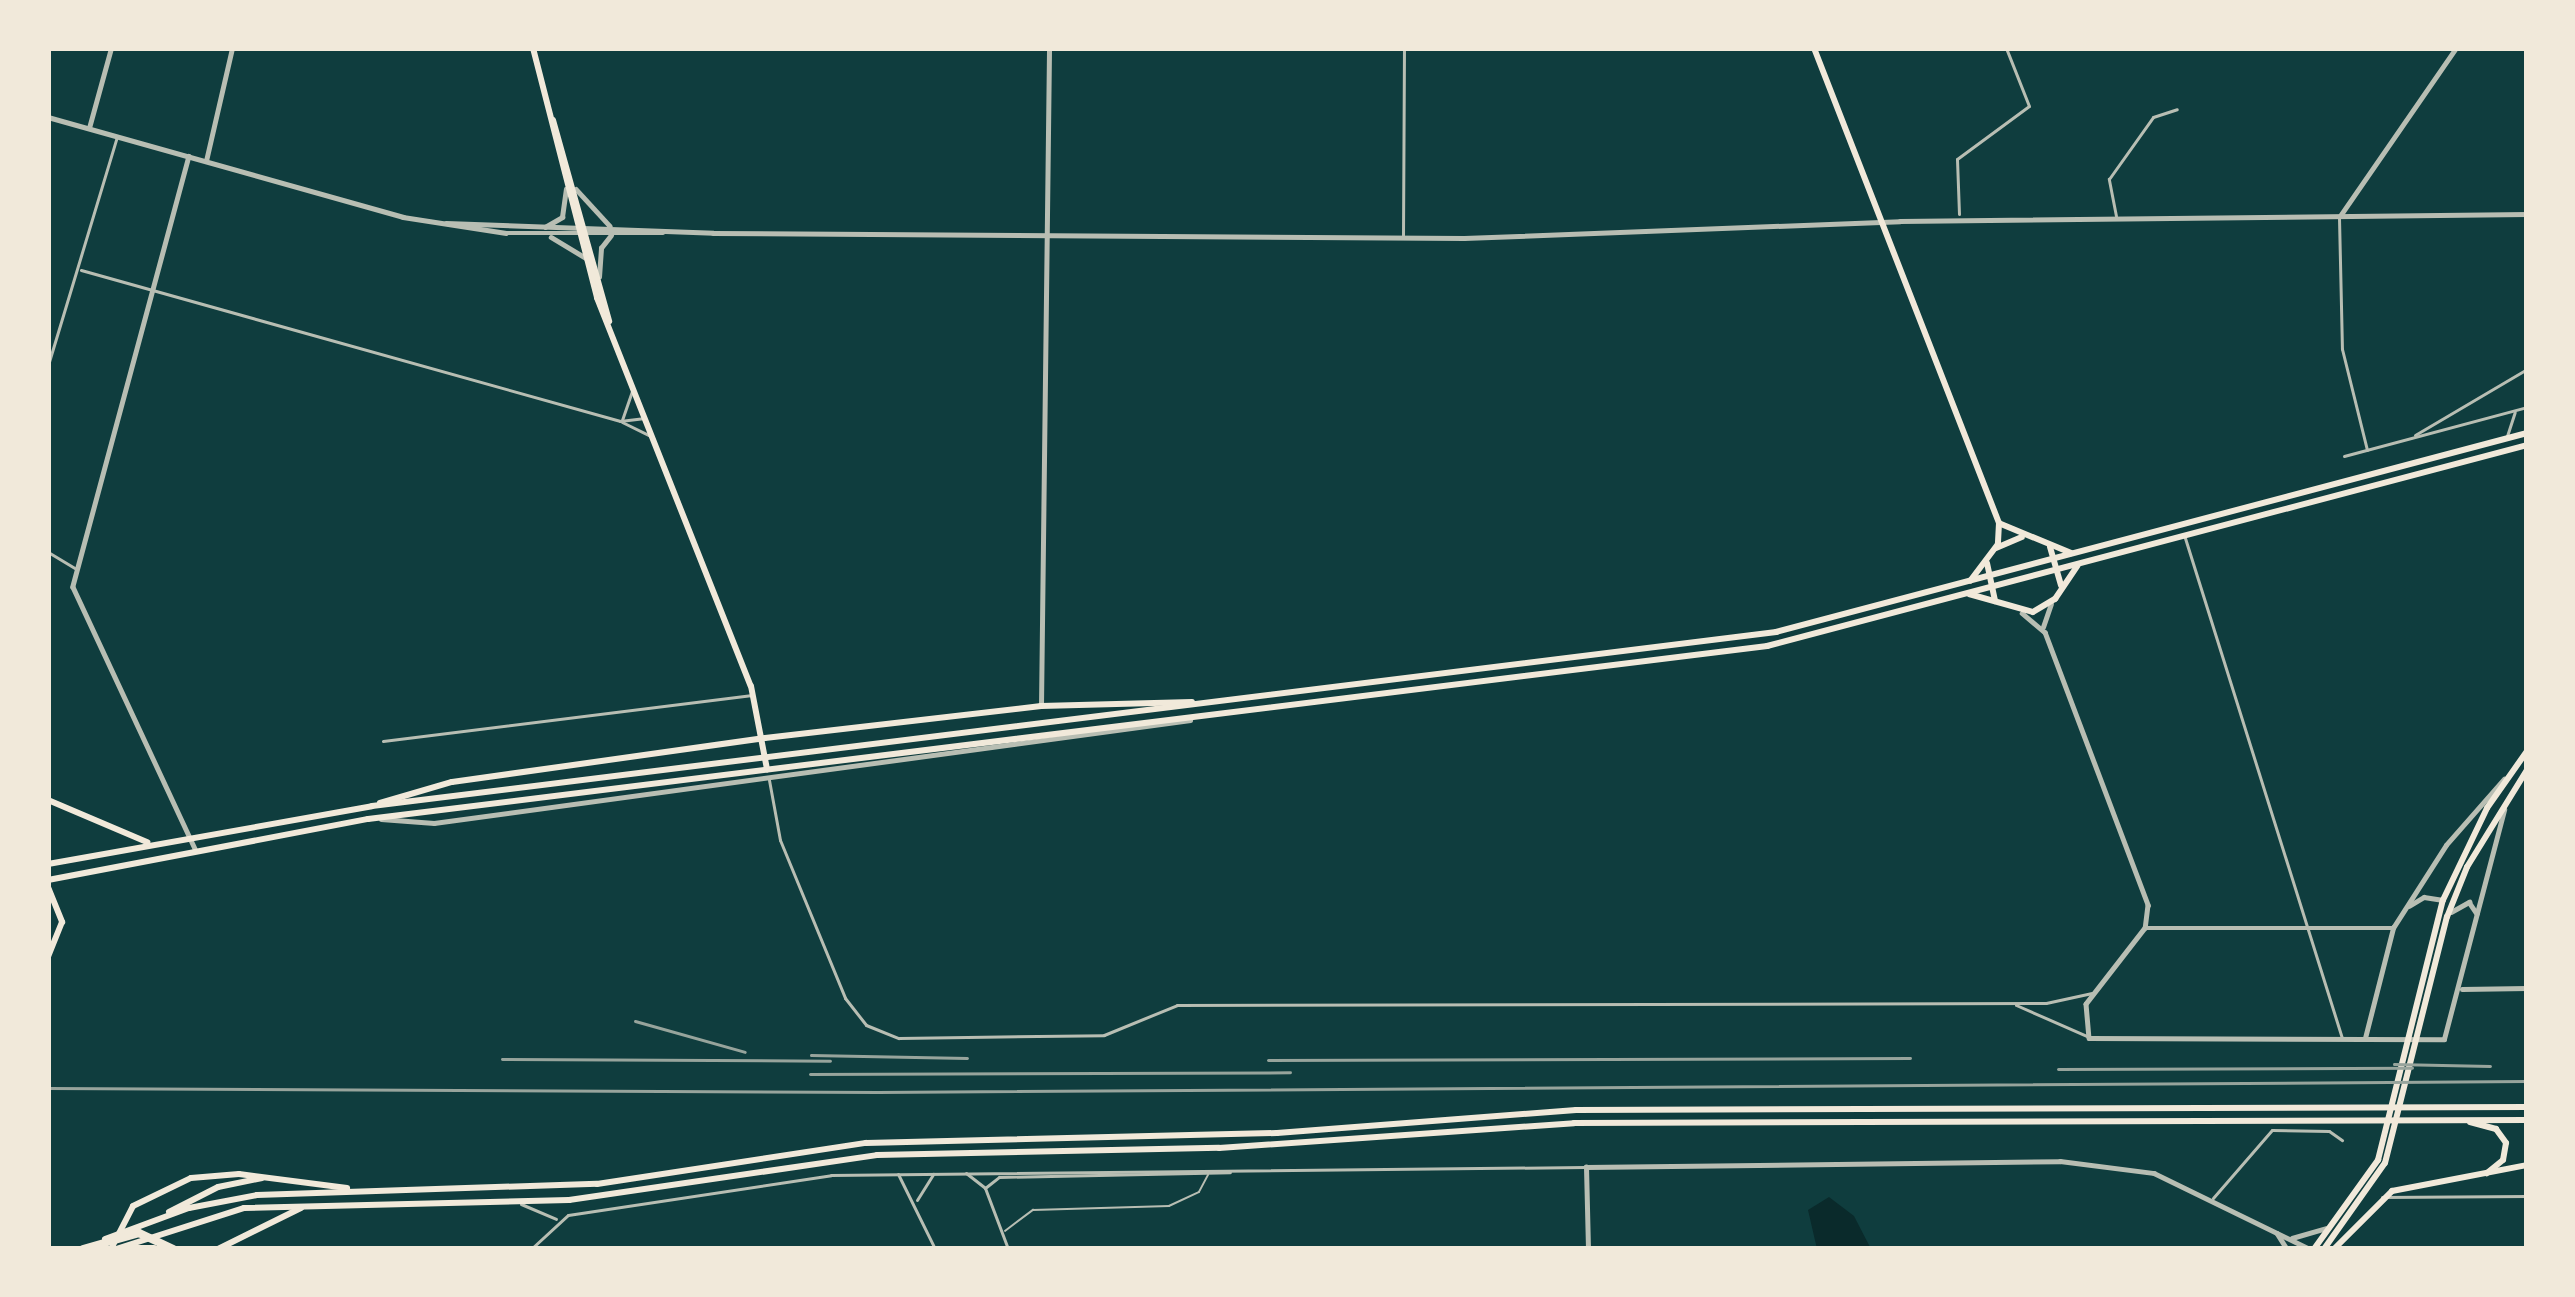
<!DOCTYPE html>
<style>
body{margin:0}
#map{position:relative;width:2575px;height:1297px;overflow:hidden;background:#0f3d3e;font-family:"DejaVu Sans",sans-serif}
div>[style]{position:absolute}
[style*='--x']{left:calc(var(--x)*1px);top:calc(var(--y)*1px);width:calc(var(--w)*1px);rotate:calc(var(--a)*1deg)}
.water>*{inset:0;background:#0a2a2b}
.service>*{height:1.5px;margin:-0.75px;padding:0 0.75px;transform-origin:0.75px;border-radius:0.75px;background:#b8beb3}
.minor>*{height:3px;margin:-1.5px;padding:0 1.5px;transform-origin:1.5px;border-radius:1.5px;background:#b8beb3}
.tertiary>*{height:4.5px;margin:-2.25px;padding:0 2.25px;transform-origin:2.25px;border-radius:2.25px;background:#b8beb3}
.secondary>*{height:6px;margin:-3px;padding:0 3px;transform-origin:3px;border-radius:3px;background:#f1e9da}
.primary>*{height:6px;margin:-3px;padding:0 3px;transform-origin:3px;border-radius:3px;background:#f1e9da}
.trunk>*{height:8px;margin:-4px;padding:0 4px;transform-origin:4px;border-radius:4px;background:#f1e9da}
.rail>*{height:3px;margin:-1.5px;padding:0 1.5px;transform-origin:1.5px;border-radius:1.5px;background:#97a49c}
span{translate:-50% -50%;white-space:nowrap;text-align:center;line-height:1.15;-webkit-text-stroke:10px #f1e9da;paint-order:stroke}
.frame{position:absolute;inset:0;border:51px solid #f1e9da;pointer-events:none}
</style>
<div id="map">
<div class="water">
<i style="clip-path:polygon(1829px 1197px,1854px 1216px,1871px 1249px,1817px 1249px,1808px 1210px)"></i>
</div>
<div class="service">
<i style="--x:1005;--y:1231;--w:35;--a:-37"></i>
<i style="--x:1033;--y:1210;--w:136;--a:-1.7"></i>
<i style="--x:1169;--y:1206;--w:33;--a:-25"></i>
<i style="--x:1199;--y:1192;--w:19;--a:-62"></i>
</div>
<div class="minor">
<i style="--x:1959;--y:214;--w:55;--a:-92.1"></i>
<i style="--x:1957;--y:159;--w:89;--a:-36.4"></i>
<i style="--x:2029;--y:106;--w:62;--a:-111.6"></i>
<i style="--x:2116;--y:216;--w:38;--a:-101"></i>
<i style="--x:2109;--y:179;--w:76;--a:-54.6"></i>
<i style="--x:2153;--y:117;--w:25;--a:-18"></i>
<i style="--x:2339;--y:218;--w:131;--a:88.7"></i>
<i style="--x:2342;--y:349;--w:104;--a:76.1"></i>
<i style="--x:1403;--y:237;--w:189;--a:-89.7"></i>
<i style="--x:81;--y:270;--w:560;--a:15.65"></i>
<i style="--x:620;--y:421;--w:25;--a:-7"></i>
<i style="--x:48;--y:365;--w:238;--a:-73.2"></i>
<i style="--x:622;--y:420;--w:31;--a:-71"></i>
<i style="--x:622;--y:422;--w:32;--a:26"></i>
<i style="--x:2415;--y:435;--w:130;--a:-30.5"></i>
<i style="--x:2507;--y:436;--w:25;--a:-72"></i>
<i style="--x:2344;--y:456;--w:189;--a:-15"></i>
<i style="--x:2185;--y:538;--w:524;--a:72.57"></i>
<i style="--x:48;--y:552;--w:31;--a:31"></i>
<i style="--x:383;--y:741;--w:370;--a:-7.1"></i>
<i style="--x:769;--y:780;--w:61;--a:79.6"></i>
<i style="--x:780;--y:840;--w:171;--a:67.6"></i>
<i style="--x:845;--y:998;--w:34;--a:52"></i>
<i style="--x:866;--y:1025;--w:35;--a:22"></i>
<i style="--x:899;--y:1038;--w:205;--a:-0.8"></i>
<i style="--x:1104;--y:1035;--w:79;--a:-22.3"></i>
<i style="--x:1177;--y:1005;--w:869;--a:-0.13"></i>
<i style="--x:2046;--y:1003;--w:47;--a:-12.3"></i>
<i style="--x:2016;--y:1005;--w:80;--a:23.7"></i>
<i style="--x:966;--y:1173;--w:24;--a:38"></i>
<i style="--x:985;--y:1188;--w:65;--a:69.3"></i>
<i style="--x:898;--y:1174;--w:84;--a:63.7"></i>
<i style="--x:985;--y:1188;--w:18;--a:-38"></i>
<i style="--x:999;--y:1177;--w:231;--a:-1.2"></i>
<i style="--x:2382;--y:1197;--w:145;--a:-0.4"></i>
<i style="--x:2213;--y:1198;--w:90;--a:-49.1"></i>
<i style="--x:2272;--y:1130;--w:57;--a:1"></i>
<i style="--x:2329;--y:1131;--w:16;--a:35"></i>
<i style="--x:917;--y:1200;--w:31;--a:-58"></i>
<i style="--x:521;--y:1204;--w:38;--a:23"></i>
<i style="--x:531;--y:1249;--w:50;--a:-42.6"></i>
<i style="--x:568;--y:1215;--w:266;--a:-8.6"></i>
<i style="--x:831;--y:1175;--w:754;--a:-0.61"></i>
</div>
<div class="tertiary">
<i style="--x:48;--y:117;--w:369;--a:15.7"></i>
<i style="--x:403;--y:217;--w:104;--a:8.8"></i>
<i style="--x:506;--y:233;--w:157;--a:0"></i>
<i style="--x:89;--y:128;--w:83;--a:-74.6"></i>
<i style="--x:189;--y:156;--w:446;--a:105.1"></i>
<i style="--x:73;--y:587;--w:289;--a:65"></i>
<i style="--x:206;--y:161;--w:116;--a:-77"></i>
<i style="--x:576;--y:189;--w:50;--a:47.4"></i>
<i style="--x:2340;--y:216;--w:204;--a:-55.4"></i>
<i style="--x:446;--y:223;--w:267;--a:2.1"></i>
<i style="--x:713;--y:233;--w:751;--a:0.38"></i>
<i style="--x:1464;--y:238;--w:436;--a:-2.2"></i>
<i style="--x:1900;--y:221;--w:627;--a:-0.64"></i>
<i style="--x:545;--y:227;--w:20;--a:-30"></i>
<i style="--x:562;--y:217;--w:28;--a:-82"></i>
<i style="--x:551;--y:237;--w:41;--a:31"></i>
<i style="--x:599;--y:277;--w:29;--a:-86"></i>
<i style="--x:601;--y:248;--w:16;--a:-52"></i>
<i style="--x:2022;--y:613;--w:30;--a:40"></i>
<i style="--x:2045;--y:632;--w:292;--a:69.3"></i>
<i style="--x:2148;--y:905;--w:23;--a:97"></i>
<i style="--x:2145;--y:928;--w:96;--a:127.8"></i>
<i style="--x:2086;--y:1004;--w:34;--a:85"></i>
<i style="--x:2089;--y:1038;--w:355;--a:0.2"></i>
<i style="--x:2444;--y:1039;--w:237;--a:-75.3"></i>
<i style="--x:2043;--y:627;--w:24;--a:-71"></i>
<i style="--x:1041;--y:706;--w:658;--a:-89.3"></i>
<i style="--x:381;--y:819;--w:53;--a:4.3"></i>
<i style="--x:434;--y:823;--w:763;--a:-7.76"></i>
<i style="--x:2409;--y:906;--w:17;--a:-31"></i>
<i style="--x:2424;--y:897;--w:19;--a:9"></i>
<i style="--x:2451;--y:912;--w:21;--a:-29"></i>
<i style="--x:2469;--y:902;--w:14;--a:56"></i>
<i style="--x:2147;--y:928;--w:246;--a:0"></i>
<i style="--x:2462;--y:989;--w:65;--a:-0.9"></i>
<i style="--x:2365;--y:1038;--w:114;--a:-75.7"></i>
<i style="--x:2393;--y:928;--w:98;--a:-57.4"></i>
<i style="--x:2446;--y:845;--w:88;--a:-48.7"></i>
<i style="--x:2277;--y:1233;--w:19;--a:58"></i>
<i style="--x:2292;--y:1238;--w:35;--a:-16"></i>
<i style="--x:1588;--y:1249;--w:82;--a:-91.4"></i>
<i style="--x:1586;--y:1167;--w:474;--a:-0.7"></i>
<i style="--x:2060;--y:1161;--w:95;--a:7.3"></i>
<i style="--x:2154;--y:1173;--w:174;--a:26"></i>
</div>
<div class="secondary">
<i style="--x:533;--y:48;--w:258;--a:75.6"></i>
<i style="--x:597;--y:298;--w:417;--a:68.4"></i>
<i style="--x:751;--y:686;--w:85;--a:79.1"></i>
<i style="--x:1814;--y:48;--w:510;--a:68.72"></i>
<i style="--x:1999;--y:523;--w:21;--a:93"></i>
<i style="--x:1998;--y:544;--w:46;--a:127.1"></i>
<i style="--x:553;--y:120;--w:209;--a:74.4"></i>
<i style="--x:2001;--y:524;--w:76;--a:22.5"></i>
<i style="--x:2050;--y:547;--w:40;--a:74"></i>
<i style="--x:1996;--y:548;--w:28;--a:-23"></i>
<i style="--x:1987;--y:563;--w:39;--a:78"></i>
<i style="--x:1969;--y:594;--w:66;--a:15.7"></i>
<i style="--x:2033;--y:612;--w:26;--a:-31"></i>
<i style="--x:2055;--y:599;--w:40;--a:-56"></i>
<i style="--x:380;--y:803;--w:75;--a:-16.3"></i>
<i style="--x:452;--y:782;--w:316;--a:-8"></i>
<i style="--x:765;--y:738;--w:278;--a:-6.6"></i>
<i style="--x:1041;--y:706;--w:151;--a:-1.5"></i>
<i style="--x:2470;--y:1122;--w:27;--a:15"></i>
<i style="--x:2496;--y:1129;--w:17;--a:54"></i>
<i style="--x:2506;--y:1143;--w:17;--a:100"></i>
<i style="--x:2503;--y:1160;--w:21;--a:141"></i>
<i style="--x:2314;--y:1249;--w:110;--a:-54.3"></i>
<i style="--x:2378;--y:1160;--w:268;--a:-76"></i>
<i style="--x:2443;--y:900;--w:102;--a:-64.4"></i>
<i style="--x:2487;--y:808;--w:70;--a:-54.9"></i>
<i style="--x:2324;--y:1249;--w:105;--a:-54.7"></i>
<i style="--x:2385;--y:1163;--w:254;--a:-75.9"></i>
<i style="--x:2447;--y:917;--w:54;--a:-68.2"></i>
<i style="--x:2467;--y:867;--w:114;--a:-58.3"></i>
<i style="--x:2334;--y:1249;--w:82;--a:-45"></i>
<i style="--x:2392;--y:1191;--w:137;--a:-10.9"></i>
</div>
<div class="primary">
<i style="--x:48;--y:800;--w:108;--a:23"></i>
<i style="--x:48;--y:864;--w:329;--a:-10.1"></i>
<i style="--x:372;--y:806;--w:1415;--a:-7.06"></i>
<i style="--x:1776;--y:632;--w:777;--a:-14.84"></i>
<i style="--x:48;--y:880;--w:326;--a:-10.8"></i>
<i style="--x:368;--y:819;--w:1410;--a:-7.05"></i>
<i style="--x:1767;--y:646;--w:786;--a:-14.81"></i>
<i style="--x:48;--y:887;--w:38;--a:68"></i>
<i style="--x:62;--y:922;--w:37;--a:112"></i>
<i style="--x:169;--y:1212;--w:55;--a:-27"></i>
<i style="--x:218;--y:1187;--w:45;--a:-11.6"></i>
<i style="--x:105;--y:1239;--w:90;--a:-20.3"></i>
<i style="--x:189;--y:1208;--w:69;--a:-10.8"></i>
<i style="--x:257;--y:1195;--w:340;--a:-1.9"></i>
<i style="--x:597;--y:1184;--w:272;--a:-8.7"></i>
<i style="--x:866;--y:1143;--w:411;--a:-1.4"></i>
<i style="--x:1277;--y:1133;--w:300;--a:-4.4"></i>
<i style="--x:1576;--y:1110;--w:951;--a:-0.18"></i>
<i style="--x:111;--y:1249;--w:48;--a:-62.9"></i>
<i style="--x:133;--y:1206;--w:64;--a:-25.8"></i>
<i style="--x:191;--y:1178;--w:48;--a:-4.8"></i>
<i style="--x:239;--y:1174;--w:109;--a:7.4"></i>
<i style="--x:116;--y:1249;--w:134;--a:-17.8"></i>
<i style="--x:244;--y:1208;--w:325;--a:-1.4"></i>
<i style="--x:569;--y:1200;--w:311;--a:-8.3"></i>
<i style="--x:877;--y:1155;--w:342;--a:-1.2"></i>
<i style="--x:1219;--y:1148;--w:356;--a:-4"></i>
<i style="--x:1574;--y:1123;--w:953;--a:-0.18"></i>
<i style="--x:218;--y:1249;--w:93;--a:-26.3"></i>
</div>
<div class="trunk">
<i style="--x:83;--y:1249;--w:58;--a:-15.9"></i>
<i style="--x:139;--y:1233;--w:38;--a:25"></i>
<i style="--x:124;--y:1249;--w:30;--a:0"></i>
</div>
<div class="rail">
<i style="--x:635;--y:1021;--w:114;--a:15.7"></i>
<i style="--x:811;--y:1055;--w:156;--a:1.1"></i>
<i style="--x:502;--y:1059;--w:328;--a:0.3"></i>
<i style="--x:1268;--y:1060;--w:642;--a:-0.18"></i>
<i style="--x:2394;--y:1064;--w:96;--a:1.2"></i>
<i style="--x:2058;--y:1069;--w:354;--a:-0.2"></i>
<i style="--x:810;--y:1074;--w:480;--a:-0.2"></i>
<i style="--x:48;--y:1088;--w:830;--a:0.28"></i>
<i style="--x:878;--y:1092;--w:1649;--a:-0.38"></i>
</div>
<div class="frame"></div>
</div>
